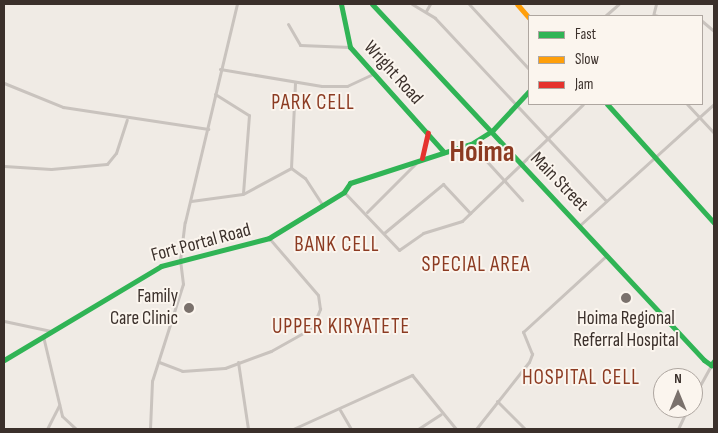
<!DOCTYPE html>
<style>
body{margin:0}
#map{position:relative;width:718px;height:433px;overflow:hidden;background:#f0ebe5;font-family:"Sofia Sans Condensed",sans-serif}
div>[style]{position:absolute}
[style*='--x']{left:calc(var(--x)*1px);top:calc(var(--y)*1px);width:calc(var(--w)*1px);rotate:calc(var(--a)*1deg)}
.street>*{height:3px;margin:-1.5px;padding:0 1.5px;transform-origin:1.5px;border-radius:1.5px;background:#c9c3be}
.fast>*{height:5px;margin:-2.5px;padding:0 2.5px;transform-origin:2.5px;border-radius:2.5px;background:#30b455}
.slow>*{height:5px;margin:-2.5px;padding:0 2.5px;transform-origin:2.5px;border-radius:2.5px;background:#ff9f0a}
.jam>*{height:5px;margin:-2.5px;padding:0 2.5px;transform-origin:2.5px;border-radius:2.5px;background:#e5322d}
.dots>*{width:14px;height:14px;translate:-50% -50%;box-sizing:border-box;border:2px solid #fbf5ee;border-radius:50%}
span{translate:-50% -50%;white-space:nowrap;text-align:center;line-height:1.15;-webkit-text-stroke:4px #fbf5ee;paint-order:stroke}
.street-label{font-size:19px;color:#3b302b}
.poi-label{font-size:19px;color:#3b302b}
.right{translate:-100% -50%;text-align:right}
.quarter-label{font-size:21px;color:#8c3b22;letter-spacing:1px}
.town-label{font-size:29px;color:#8c3b22;font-weight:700}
.frame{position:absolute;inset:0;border:5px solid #3b302b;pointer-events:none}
.legend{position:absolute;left:528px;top:15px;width:175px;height:90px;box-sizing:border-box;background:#fbf5ee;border:1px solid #aea6a0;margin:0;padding:6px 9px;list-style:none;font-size:15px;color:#3b302b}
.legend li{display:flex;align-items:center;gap:10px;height:25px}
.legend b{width:25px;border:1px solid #aea6a0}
.north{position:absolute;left:653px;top:368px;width:50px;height:50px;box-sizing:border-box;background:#fbf5ee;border:1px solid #aea6a0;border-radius:50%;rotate:0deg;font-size:14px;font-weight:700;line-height:20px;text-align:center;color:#3b302b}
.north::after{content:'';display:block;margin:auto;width:18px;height:22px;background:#7a716c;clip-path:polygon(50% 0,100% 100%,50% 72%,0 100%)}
</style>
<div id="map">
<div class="street">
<i style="--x:412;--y:4;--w:27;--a:31"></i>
<i style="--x:435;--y:18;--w:250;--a:46.9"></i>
<i style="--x:469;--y:4;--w:88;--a:47.3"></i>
<i style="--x:426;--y:11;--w:8;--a:-60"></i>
<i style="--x:654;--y:15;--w:4;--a:14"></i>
<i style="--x:605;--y:16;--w:18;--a:-41"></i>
<i style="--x:653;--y:16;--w:12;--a:-76"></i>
<i style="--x:702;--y:21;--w:16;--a:40"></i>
<i style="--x:288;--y:24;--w:24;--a:60"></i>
<i style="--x:300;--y:45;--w:50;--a:2.3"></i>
<i style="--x:220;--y:69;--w:103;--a:9.5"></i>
<i style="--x:322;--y:86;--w:25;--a:0"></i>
<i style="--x:347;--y:86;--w:29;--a:-25"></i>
<i style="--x:4;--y:83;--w:64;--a:22.1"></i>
<i style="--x:63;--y:107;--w:147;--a:8.6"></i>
<i style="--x:215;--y:94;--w:40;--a:32"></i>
<i style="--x:249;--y:115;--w:78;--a:94.4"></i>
<i style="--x:687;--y:104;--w:40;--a:47"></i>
<i style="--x:471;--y:144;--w:76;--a:47.7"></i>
<i style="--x:4;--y:166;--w:47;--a:3.7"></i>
<i style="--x:51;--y:169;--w:56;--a:-5.1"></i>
<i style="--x:107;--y:164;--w:14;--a:-51"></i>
<i style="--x:116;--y:153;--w:35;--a:-72"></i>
<i style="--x:291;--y:168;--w:86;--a:-87.3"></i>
<i style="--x:344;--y:192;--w:80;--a:46.5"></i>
<i style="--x:399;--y:250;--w:29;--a:-35"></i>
<i style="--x:423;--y:233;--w:41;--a:-17.1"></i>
<i style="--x:462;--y:221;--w:168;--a:-44"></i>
<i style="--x:191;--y:201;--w:52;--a:-7.7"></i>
<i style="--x:243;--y:194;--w:55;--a:-28.4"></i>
<i style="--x:291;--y:168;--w:17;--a:36"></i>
<i style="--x:305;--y:178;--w:31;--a:57"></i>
<i style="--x:367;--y:212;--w:69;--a:-45"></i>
<i style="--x:580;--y:225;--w:181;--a:-42.1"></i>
<i style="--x:384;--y:233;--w:77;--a:-39.7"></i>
<i style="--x:443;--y:184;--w:40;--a:47"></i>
<i style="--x:4;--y:321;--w:48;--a:12"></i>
<i style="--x:43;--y:336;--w:82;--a:76.6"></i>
<i style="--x:62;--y:416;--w:19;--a:43"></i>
<i style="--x:159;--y:362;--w:25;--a:21"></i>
<i style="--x:182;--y:371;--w:43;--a:-4"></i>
<i style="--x:225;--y:368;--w:49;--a:-20.3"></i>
<i style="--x:271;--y:351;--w:47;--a:-29.3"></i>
<i style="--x:312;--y:328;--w:21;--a:-67"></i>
<i style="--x:320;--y:309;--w:14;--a:-98"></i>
<i style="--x:318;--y:295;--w:75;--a:-130.7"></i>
<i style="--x:238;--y:362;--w:68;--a:81.5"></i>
<i style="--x:693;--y:398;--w:38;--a:-61"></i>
<i style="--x:497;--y:401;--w:40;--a:45"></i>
<i style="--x:340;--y:410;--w:22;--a:60"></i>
<i style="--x:47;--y:429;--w:27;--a:-63"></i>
<i style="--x:150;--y:429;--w:48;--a:-87.6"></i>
<i style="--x:152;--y:381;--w:102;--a:-72.3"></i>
<i style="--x:183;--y:284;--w:24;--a:-97"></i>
<i style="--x:180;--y:260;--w:38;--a:-83"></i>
<i style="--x:185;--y:222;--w:224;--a:-76.6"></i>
<i style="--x:293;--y:429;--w:131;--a:-24.4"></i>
<i style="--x:412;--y:375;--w:70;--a:50.8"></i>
<i style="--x:418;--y:429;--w:27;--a:-33"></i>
<i style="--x:476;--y:429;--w:85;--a:-51.7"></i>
<i style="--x:529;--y:362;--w:9;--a:-69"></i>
<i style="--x:532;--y:354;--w:24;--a:-112"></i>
<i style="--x:523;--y:332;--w:113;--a:-42.5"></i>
<i style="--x:678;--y:429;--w:23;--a:-65"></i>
</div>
<div class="fast">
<i style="--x:341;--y:4;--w:44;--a:78.2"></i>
<i style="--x:350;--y:47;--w:141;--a:48.2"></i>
<i style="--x:372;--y:4;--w:487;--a:47"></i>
<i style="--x:704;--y:360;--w:9;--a:36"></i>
<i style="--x:711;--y:365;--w:5;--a:-53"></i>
<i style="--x:607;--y:104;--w:160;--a:48"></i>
<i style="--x:4;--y:360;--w:183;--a:-30.9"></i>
<i style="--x:161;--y:266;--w:112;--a:-14.5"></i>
<i style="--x:269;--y:238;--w:88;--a:-31.5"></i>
<i style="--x:344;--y:192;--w:11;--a:-56"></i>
<i style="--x:350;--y:183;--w:127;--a:-17.9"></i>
<i style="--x:471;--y:144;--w:25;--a:-32"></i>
<i style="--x:492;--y:131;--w:54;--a:-47.2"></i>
</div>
<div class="slow">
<i style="--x:517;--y:4;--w:18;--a:49"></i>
</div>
<div class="jam">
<i style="--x:422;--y:158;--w:26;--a:-77"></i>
</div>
<div class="dots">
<i style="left:626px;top:298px;background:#7a716c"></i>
<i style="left:189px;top:308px;background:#7a716c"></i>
</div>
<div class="street-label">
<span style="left:393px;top:73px;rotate:48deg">Wright Road</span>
<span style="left:559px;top:182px;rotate:46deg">Main Street</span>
<span style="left:201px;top:243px;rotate:-15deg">Fort Portal Road</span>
</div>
<div class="poi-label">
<span class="right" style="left:178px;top:308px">Family<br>Care Clinic</span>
<span style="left:626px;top:330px">Hoima Regional<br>Referral Hospital</span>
</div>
<div class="quarter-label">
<span style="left:313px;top:103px">PARK CELL</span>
<span style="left:337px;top:245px">BANK CELL</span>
<span style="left:476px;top:265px">SPECIAL AREA</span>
<span style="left:341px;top:327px">UPPER KIRYATETE</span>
<span style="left:581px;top:378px">HOSPITAL CELL</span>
</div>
<div class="town-label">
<span style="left:482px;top:153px">Hoima</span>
</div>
<div class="frame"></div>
<ul class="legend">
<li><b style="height:6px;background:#30b455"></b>Fast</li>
<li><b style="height:6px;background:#ff9f0a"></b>Slow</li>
<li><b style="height:6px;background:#e5322d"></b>Jam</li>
</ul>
<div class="north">N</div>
</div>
